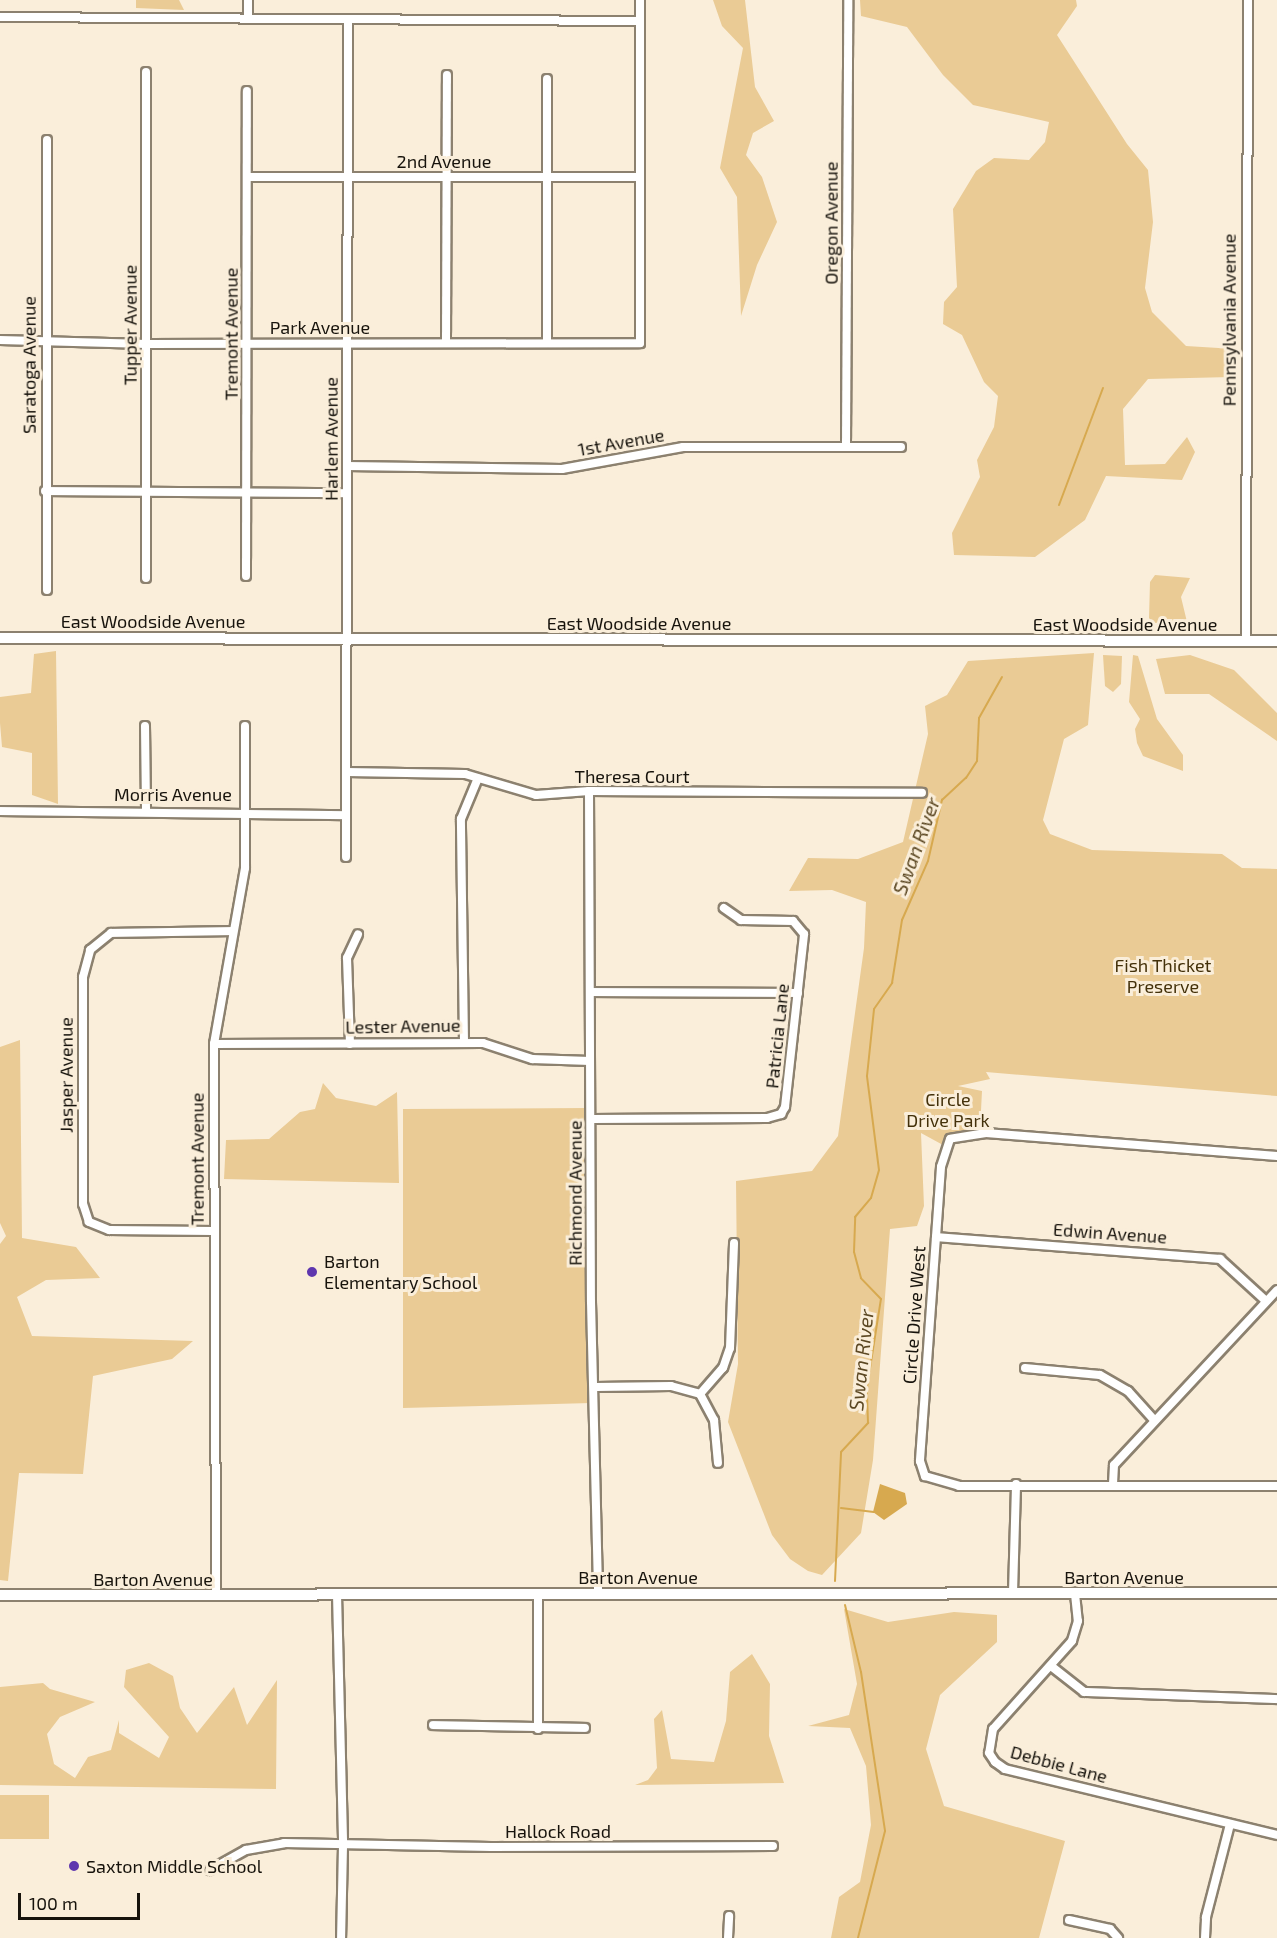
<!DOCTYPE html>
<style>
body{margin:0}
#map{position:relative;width:1277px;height:1938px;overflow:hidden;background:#faeeda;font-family:"Exo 2",sans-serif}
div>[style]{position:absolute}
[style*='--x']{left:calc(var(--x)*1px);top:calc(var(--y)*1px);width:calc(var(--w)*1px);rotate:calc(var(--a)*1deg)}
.green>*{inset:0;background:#eacb95}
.water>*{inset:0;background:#d7a94f}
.stream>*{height:2px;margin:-1px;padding:0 1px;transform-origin:1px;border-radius:1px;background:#d7a94f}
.roads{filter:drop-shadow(2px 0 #8c816f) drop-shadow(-2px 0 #8c816f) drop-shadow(0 2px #8c816f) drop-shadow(0 -2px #8c816f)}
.minor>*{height:8px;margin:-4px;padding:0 4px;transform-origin:4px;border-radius:4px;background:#fff}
.tertiary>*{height:10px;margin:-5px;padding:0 5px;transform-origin:5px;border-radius:5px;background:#fff}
.secondary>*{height:10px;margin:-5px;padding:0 5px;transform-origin:5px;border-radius:5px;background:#fff}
.dots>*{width:16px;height:16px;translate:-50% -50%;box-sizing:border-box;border:3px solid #faeeda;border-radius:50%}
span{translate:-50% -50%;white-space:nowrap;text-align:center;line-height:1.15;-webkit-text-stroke:6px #faeeda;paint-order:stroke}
.street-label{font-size:18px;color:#17130c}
.park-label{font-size:18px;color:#44310a}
.poi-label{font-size:18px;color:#17130c}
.left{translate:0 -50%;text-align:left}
.water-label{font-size:20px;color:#5c4823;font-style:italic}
.scale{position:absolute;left:18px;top:1893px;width:122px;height:27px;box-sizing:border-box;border:3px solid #17130c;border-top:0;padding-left:8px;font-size:18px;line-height:21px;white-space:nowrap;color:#17130c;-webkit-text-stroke:4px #faeeda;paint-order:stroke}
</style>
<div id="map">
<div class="green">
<i style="clip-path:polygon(136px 0,179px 0,184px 10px,136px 8px)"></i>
<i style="clip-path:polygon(713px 0,745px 0,755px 87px,774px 121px,753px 133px,746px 155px,762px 177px,777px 222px,757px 265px,741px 316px,737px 197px,720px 168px,743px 48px,722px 26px)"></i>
<i style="clip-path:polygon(860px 0,1076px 0,1077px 6px,1057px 35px,1127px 144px,1148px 170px,1153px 222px,1145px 288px,1152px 312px,1186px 346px,1235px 349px,1231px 377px,1148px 379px,1123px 409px,1125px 465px,1165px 464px,1187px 437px,1195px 452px,1182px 480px,1106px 476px,1085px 520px,1035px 557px,954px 555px,952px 533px,980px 477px,977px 460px,994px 427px,998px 396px,984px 382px,962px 335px,943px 324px,944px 302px,957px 287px,953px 209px,976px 171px,994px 158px,1029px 160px,1045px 142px,1049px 122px,973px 105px,943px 75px,907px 27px,861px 16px)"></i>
<i style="clip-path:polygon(1155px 575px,1190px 578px,1181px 597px,1187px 622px,1153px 623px,1149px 618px,1150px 582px)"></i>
<i style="clip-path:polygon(56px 651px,58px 804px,32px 795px,32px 753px,2px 747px,0 723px,0 697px,31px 693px,34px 654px)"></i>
<i style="clip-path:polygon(1094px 653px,1088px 725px,1064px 739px,1043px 820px,1050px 834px,1092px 850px,1222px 854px,1242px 868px,1277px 869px,1277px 1096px,986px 1072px,990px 1079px,958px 1086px,982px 1091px,980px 1130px,950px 1136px,943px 1145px,921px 1133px,924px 1206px,917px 1226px,890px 1229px,873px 1460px,861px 1533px,822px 1575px,808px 1571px,790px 1559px,772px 1535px,728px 1422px,738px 1364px,736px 1181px,812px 1171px,838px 1136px,864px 948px,866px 902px,832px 890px,789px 891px,808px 858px,858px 859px,903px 842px,928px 734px,925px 706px,947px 695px,968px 661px)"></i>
<i style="clip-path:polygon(1103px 655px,1122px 656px,1121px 684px,1113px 692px,1105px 686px)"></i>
<i style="clip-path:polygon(1133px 655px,1138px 656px,1157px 719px,1183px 755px,1183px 771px,1143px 756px,1137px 743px,1135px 729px,1140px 719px,1129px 702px)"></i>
<i style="clip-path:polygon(1190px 655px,1234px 670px,1277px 713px,1277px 741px,1209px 694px,1165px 694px,1156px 659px)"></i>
<i style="clip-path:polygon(20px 1040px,22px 1238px,76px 1247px,100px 1278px,46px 1280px,17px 1297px,32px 1336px,193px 1341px,172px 1359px,93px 1376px,83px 1474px,19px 1473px,8px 1581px,0 1580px,0 1244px,6px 1236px,0 1223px,0 1047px)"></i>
<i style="clip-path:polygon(323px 1083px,336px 1098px,376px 1106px,397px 1092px,399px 1183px,224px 1179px,226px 1140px,269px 1139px,300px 1112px,315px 1109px)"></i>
<i style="clip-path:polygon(589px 1108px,591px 1403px,403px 1408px,403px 1109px)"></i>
<i style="clip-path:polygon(844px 1609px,888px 1622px,954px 1612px,997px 1615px,997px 1642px,940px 1695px,926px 1749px,944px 1806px,1065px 1841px,1039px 1938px,831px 1938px,839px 1897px,860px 1882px,871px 1825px,866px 1766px,850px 1728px,808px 1726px,849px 1715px,857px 1684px)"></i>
<i style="clip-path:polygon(752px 1654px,770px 1684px,769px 1736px,784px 1783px,635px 1785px,648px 1780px,657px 1768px,654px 1719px,662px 1710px,671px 1759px,714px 1762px,726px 1721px,730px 1672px)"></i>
<i style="clip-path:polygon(149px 1663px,173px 1676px,180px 1708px,197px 1733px,234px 1687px,247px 1725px,277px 1680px,276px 1789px,0 1785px,0 1687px,43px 1683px,50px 1689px,95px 1702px,60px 1717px,47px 1734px,54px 1764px,75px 1778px,88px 1757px,111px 1750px,119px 1720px,119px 1733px,159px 1758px,169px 1737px,124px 1687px,126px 1670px)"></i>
<i style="clip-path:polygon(0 1795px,49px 1795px,49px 1839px,0 1839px)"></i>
</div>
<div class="water">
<i style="clip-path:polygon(880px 1484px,905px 1493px,907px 1504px,884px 1520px,873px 1512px)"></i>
</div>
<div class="stream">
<i style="--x:1059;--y:505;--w:125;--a:-69.4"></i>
<i style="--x:841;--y:1508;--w:33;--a:7"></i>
<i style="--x:835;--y:1581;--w:129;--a:-87.3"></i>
<i style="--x:841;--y:1452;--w:40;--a:-47"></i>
<i style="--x:868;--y:1423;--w:36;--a:-92"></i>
<i style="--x:867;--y:1387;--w:89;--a:-81"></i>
<i style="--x:881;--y:1299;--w:29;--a:-134"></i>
<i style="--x:861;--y:1278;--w:27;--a:-105"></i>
<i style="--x:854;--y:1252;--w:35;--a:-88"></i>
<i style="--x:855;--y:1217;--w:25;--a:-50"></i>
<i style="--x:871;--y:1198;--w:29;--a:-74"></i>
<i style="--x:879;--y:1170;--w:95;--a:-97.3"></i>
<i style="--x:867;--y:1076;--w:67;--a:-84"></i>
<i style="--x:874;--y:1009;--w:32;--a:-55"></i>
<i style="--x:892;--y:983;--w:64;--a:-81"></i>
<i style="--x:902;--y:920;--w:64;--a:-66.2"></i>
<i style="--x:928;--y:861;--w:63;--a:-77.1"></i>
<i style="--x:942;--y:800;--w:33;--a:-43"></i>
<i style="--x:966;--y:778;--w:20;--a:-57"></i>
<i style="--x:977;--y:761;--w:43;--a:-87.3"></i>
<i style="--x:979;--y:718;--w:47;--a:-60.7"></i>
<i style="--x:845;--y:1605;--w:69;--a:76.6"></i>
<i style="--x:861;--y:1672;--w:161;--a:81.4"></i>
<i style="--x:885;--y:1831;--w:110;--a:104.2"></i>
</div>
<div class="roads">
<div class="minor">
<i style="--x:0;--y:17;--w:640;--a:0.36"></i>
<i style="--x:248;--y:19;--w:19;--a:-90"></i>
<i style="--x:146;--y:72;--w:506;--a:90"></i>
<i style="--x:547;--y:79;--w:263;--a:90"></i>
<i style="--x:248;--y:177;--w:392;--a:0"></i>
<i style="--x:0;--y:340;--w:147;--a:1.6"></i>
<i style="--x:147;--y:344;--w:493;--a:-0.1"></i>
<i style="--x:640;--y:343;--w:343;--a:-90"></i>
<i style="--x:446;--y:343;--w:268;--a:-89.8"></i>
<i style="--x:846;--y:446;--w:446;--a:-89.7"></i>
<i style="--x:347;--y:466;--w:215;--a:0.8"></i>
<i style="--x:562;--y:469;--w:123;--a:-10.3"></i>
<i style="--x:683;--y:447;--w:218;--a:0"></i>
<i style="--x:45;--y:491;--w:302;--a:0.4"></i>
<i style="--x:246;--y:576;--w:485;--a:-89.9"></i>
<i style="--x:47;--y:590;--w:450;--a:-90"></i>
<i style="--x:1246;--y:641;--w:641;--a:-89.82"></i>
<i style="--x:145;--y:726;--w:85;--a:89.3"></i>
<i style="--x:347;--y:772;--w:118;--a:1"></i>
<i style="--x:465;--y:774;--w:74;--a:16.5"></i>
<i style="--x:536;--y:795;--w:53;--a:-4.3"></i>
<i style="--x:589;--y:791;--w:333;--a:0.3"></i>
<i style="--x:589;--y:791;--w:511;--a:89.78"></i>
<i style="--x:591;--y:1302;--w:292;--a:88.6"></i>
<i style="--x:0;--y:811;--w:346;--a:0.7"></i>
<i style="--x:346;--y:857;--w:836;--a:-89.86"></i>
<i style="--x:591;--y:992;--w:207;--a:0.3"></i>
<i style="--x:464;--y:1042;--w:223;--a:-90.8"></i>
<i style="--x:461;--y:819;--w:44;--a:-67.5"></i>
<i style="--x:214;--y:1044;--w:269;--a:-0.2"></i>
<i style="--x:483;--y:1043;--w:52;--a:18.1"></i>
<i style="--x:532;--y:1059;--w:58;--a:2"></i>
<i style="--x:350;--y:1044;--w:86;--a:-92"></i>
<i style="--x:347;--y:958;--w:26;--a:-65"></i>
<i style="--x:592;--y:1119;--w:175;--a:-0.3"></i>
<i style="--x:767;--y:1118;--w:15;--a:-16"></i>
<i style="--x:781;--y:1114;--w:8;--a:-60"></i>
<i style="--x:785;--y:1107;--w:174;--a:-83.7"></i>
<i style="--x:804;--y:934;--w:17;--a:-130"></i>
<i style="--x:793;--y:921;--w:52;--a:-178.9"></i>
<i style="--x:741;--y:920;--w:21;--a:-145"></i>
<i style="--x:1277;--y:1156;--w:292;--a:-175.5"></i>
<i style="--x:986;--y:1133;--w:36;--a:171"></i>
<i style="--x:950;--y:1139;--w:29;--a:108"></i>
<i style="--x:941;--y:1167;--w:295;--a:94.1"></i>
<i style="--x:920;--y:1461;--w:16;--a:72"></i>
<i style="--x:925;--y:1476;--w:35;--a:16"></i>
<i style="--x:959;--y:1486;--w:318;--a:0"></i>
<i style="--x:213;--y:1231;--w:104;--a:-179.4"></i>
<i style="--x:109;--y:1230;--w:22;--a:-158"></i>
<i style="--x:89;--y:1222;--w:19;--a:-108"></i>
<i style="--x:83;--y:1204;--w:227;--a:-90"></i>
<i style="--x:83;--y:977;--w:28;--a:-75"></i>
<i style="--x:90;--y:950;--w:27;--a:-39"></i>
<i style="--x:111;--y:933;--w:121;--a:-0.9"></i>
<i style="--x:936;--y:1237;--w:285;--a:4.4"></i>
<i style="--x:1220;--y:1259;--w:62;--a:42.4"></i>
<i style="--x:1025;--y:1368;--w:75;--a:5.3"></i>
<i style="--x:1100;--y:1375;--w:32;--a:30"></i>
<i style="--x:1128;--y:1391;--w:39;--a:48"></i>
<i style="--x:596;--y:1387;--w:75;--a:-0.8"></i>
<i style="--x:671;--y:1386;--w:30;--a:15"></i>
<i style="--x:700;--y:1394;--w:30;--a:62"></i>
<i style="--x:714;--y:1420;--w:43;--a:84.7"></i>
<i style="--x:700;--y:1394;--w:35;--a:-49"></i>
<i style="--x:723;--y:1368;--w:21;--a:-71"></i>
<i style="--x:730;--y:1348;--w:105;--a:-87.8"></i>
<i style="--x:1113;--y:1484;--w:19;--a:-87"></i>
<i style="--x:1114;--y:1465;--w:239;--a:-47"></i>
<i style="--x:1013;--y:1593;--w:109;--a:-88.4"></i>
<i style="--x:337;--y:1594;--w:252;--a:88.6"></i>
<i style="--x:343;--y:1846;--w:92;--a:91.2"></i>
<i style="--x:1075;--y:1594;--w:27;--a:84"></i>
<i style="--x:1078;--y:1621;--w:21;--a:107"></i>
<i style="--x:1072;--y:1641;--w:118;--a:131.9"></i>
<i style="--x:993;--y:1729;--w:24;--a:99"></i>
<i style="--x:989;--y:1753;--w:11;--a:56"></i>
<i style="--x:995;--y:1762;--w:12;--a:35"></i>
<i style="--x:1005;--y:1769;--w:280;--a:13.6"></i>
<i style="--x:216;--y:1596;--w:552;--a:-90.21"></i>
<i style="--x:214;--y:1044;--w:179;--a:-80"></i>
<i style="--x:245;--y:868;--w:142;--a:-90"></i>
<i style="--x:1051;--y:1666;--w:42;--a:38.2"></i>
<i style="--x:1084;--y:1692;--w:193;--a:2.1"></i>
<i style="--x:433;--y:1725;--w:152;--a:1.1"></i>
<i style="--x:538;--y:1729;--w:135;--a:-90"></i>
<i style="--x:210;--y:1870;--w:41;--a:-29.1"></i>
<i style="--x:246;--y:1850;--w:39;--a:-10"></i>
<i style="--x:284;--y:1843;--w:207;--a:1.1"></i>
<i style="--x:491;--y:1847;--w:282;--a:-0.2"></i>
<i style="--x:1069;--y:1920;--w:42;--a:12.4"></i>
<i style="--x:1110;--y:1929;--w:12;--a:48"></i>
<i style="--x:728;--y:1938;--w:22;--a:-87"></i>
<i style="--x:1205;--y:1938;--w:21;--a:-87"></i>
<i style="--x:1206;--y:1917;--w:96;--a:-75.5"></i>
</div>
<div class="tertiary">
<i style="--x:0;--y:1595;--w:1277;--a:-0.09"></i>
</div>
<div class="secondary">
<i style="--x:0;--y:638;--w:1277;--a:0.13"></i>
</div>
</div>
<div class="dots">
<i style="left:312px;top:1272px;background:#5e36ae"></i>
<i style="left:74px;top:1866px;background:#5e36ae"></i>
</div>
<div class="street-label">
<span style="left:444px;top:161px">2nd Avenue</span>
<span style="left:831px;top:223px;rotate:-90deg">Oregon Avenue</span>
<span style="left:1229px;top:320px;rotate:-90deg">Pennsylvania Avenue</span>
<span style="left:130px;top:325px;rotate:-90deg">Tupper Avenue</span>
<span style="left:320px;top:327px">Park Avenue</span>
<span style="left:231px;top:334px;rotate:-90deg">Tremont Avenue</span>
<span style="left:29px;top:365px;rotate:-90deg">Saratoga Avenue</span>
<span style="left:331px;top:439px;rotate:-90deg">Harlem Avenue</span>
<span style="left:621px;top:442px;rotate:-10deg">1st Avenue</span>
<span style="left:153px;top:621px">East Woodside Avenue</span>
<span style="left:639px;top:623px">East Woodside Avenue</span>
<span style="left:1125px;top:624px">East Woodside Avenue</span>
<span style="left:632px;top:776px">Theresa Court</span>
<span style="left:173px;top:794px">Morris Avenue</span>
<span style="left:403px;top:1026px;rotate:-1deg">Lester Avenue</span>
<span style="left:777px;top:1036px;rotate:-84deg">Patricia Lane</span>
<span style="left:66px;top:1075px;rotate:-90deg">Jasper Avenue</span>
<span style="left:197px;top:1159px;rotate:-90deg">Tremont Avenue</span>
<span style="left:575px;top:1193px;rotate:-90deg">Richmond Avenue</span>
<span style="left:1110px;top:1233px;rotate:4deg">Edwin Avenue</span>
<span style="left:914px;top:1315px;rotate:-86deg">Circle Drive West</span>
<span style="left:638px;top:1577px">Barton Avenue</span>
<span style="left:1124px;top:1577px">Barton Avenue</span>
<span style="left:153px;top:1579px">Barton Avenue</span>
<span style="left:1059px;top:1764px;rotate:15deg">Debbie Lane</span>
<span style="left:558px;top:1831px">Hallock Road</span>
</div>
<div class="park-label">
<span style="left:1163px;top:976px">Fish Thicket<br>Preserve</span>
<span style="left:948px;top:1110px">Circle<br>Drive Park</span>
</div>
<div class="poi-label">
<span class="left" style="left:324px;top:1272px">Barton<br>Elementary School</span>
<span class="left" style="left:86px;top:1866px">Saxton Middle School</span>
</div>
<div class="water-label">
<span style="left:916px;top:846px;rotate:-70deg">Swan River</span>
<span style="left:861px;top:1360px;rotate:-84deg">Swan River</span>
</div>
<div class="scale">100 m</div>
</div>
